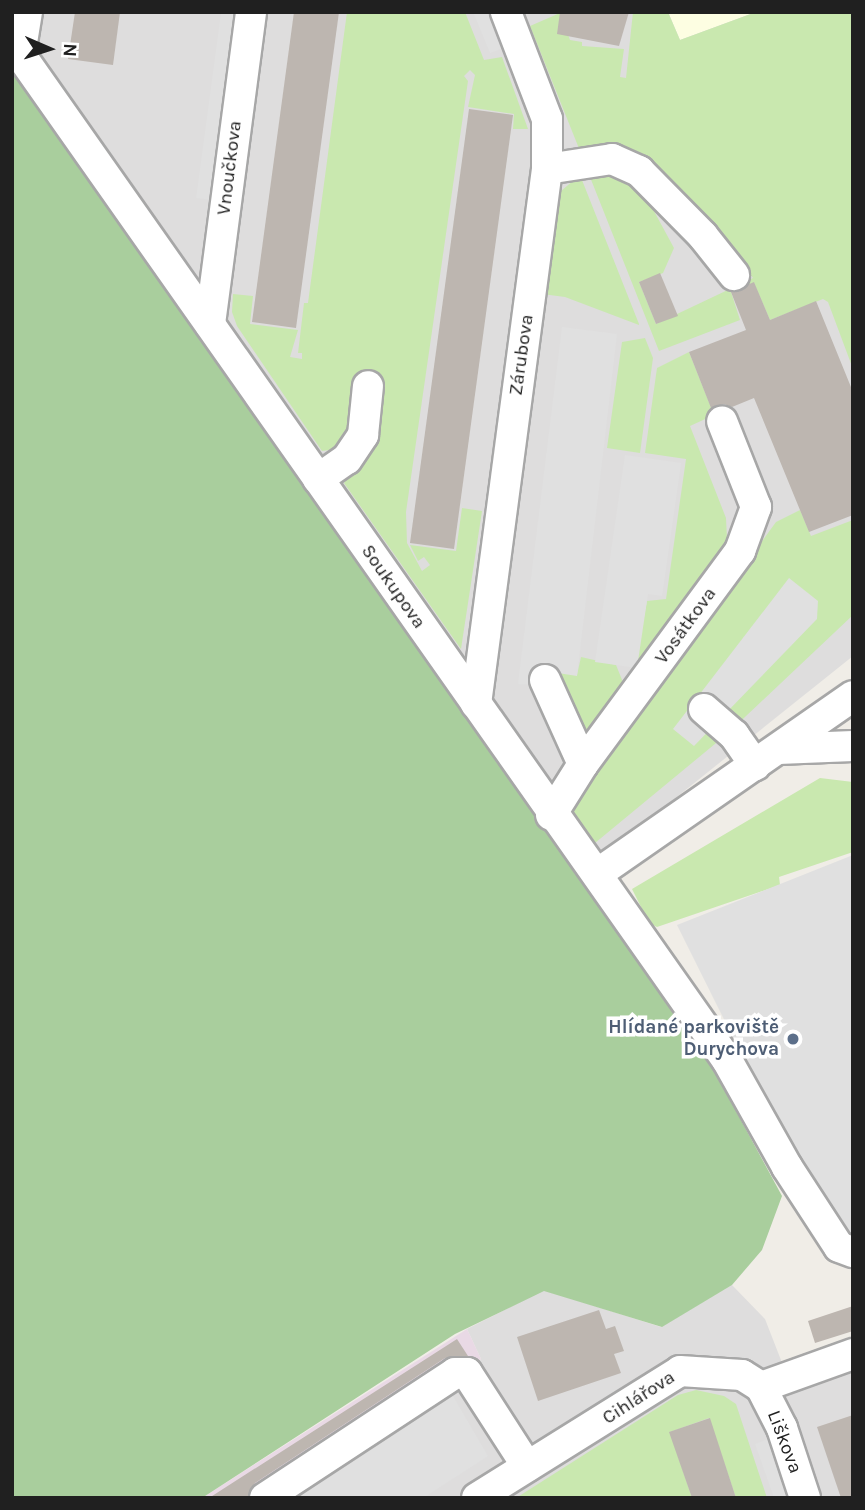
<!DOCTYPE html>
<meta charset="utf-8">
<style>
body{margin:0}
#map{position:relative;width:865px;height:1510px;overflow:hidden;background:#f0ede7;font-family:Karla,sans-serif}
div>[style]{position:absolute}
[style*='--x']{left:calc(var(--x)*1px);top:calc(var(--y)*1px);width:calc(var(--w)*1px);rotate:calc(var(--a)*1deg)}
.residential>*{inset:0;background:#dedddd}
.industrial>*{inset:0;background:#e9d9e5}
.education>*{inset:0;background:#fdfee2}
.grass>*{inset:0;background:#c9e8af}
.forest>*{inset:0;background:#a9ce9d}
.parking>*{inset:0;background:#e0e0e0}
.building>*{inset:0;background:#bdb6b0}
.roads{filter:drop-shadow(2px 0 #a7a7a7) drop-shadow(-2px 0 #a7a7a7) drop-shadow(0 2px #a7a7a7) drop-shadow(0 -2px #a7a7a7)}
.minor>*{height:30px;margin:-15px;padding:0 15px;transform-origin:15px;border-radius:15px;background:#fff}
.dots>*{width:19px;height:19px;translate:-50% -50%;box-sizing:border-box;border:4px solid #fff;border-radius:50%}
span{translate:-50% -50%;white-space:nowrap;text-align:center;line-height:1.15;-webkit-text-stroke:7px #fff;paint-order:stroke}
.street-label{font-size:19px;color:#202020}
.service-label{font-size:19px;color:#4e5e75;font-weight:700}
.right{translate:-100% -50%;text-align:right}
.frame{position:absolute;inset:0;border:14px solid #202020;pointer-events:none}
.north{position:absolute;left:14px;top:14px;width:70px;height:70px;-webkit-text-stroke:5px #fff;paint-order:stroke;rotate:93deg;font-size:19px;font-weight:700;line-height:28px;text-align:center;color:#202020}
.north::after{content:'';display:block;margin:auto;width:24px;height:32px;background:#202020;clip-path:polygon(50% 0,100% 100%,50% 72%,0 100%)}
</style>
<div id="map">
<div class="residential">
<i style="clip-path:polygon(12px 12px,853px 12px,853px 656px,583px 872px,129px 233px)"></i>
<i style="clip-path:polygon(732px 1285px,765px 1319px,793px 1391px,853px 1371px,853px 1498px,270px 1498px,481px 1359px,467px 1329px,544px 1290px,661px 1327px)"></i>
</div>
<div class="industrial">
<i style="clip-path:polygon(467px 1329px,481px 1359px,270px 1498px,202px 1498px)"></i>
</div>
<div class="education">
<i style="clip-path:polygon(668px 12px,756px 12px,680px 40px)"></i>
</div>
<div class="grass">
<i style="clip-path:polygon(347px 12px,465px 12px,484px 60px,502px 57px,528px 129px,513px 129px,514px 114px,468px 107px,475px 75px,470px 70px,464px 76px,468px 81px,406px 512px,407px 543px,422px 571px,430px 565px,424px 557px,418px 561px,410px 545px,456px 551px,462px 508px,482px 511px,461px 649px,344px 483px,356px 461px,350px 429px,336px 449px,322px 451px,237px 326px,232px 312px,233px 294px,253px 296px,250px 324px,298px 330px,290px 357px,302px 359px,302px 353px,298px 353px,304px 303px,308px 303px)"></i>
<i style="clip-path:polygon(633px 12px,668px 12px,680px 40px,756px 12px,853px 12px,853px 369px,828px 302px,823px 299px,770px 320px,754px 283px,731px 292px,740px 320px,659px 351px,588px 172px,605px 170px,642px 189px,674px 248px,663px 273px,639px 282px,656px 324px,753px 278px,727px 246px,642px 165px,582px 156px,530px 26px,560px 13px,570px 40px,582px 42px,582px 46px,624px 49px,620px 77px,626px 78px)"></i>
<i style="clip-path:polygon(580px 175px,639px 324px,639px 325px,565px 297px,542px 294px,555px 203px,561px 191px)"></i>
<i style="clip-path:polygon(645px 338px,653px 358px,640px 453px,607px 448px,622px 342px)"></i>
<i style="clip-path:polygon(689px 352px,714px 415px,690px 426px,726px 518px,727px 539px,721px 559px,641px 665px,636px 660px,647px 601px,666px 599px,686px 459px,645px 453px,657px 368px)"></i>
<i style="clip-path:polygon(evenodd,800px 510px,811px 536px,853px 520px,853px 615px,727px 734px,595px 843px,572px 811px,576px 797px,776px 522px,800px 510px,790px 578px,694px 745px,674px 729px,790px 578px)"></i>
<i style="clip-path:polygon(581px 657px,616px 665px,625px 687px,593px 735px,583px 737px,556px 676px,562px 672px,577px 675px)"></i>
<i style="clip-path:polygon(820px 778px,853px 782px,853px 852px,779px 877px,780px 885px,657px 927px,649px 923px,632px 889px)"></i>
<i style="clip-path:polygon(696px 1390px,724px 1396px,736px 1404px,767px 1498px,736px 1498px,709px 1418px,670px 1432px,692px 1498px,516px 1498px,678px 1395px)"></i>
</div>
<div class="forest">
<i style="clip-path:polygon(12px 62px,703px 1050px,782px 1196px,762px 1250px,732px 1285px,662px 1327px,544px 1291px,455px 1334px,202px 1498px,12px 1498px)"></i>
</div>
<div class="parking">
<i style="clip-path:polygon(221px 12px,239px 12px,213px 200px,196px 198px)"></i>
<i style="clip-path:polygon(473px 12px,488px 12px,503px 48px,490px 53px)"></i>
<i style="clip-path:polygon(562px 327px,617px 334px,577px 676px,558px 673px,535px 685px,518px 684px)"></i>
<i style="clip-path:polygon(625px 455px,681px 463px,662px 596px,648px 594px,637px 668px,595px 662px)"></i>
<i style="clip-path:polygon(789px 578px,818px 601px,817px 619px,694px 746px,673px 729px)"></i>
<i style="clip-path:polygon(853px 855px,853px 1233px,846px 1237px,790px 1152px,677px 925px)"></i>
<i style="clip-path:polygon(453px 1396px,488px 1456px,423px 1498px,286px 1498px)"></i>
<i style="clip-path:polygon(773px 1437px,793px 1498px,774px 1498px,755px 1444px)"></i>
</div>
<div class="building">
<i style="clip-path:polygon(75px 12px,120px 12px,113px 65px,68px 59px)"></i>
<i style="clip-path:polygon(294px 12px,339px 12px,296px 328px,252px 322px)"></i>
<i style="clip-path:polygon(560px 12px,629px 12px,619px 46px,557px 34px)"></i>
<i style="clip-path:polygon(469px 109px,513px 115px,454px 549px,410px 543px)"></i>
<i style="clip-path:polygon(660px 273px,678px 316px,656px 324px,639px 282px)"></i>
<i style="clip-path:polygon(754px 282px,770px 320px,816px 301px,853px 392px,853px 515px,809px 532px,754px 398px,732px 407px,724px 404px,711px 408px,689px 352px,746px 330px,731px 292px)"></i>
<i style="clip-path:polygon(853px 1306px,853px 1331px,815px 1343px,808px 1321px)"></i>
<i style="clip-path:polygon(599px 1310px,606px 1329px,615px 1326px,624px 1351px,614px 1354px,621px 1373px,538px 1401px,517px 1337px)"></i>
<i style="clip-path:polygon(457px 1339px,468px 1356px,445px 1358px,255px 1483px,248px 1498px,209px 1498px)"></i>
<i style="clip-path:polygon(853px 1415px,853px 1498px,841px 1498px,817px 1427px)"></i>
<i style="clip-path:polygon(710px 1418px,736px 1498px,692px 1498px,669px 1432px)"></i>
</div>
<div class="roads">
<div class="minor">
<i style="--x:12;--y:43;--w:1243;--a:54.89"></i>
<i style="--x:727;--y:1060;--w:123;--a:60.7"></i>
<i style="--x:787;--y:1167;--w:95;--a:57"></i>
<i style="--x:839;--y:1247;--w:15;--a:20"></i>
<i style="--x:20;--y:55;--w:44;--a:-80.8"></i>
<i style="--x:547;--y:169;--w:66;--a:-8.7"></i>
<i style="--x:612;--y:159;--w:30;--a:24"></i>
<i style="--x:639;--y:171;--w:91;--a:45.4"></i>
<i style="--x:703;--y:236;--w:50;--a:51.5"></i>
<i style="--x:210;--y:324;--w:315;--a:-82.5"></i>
<i style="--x:318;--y:479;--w:35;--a:-35"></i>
<i style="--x:347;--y:459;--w:29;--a:-56"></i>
<i style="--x:363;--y:435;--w:49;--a:-84.2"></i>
<i style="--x:545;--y:680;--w:92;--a:65.7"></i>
<i style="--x:476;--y:704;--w:540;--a:-82.44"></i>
<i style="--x:547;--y:169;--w:50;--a:-90"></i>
<i style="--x:547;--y:119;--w:115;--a:-111"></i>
<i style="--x:704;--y:709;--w:40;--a:41"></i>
<i style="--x:734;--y:735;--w:37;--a:55"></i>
<i style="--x:778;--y:749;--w:75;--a:-2.3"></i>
<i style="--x:551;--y:815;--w:60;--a:-57.9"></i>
<i style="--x:583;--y:764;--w:265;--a:-53.6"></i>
<i style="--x:740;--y:551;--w:47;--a:-70"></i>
<i style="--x:756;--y:507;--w:92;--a:-111.6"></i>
<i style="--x:597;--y:874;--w:312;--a:-34.8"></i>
<i style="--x:761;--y:1387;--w:98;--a:-19.7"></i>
<i style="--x:265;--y:1498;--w:227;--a:-33.3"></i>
<i style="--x:455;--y:1373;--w:12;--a:0"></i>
<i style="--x:467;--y:1373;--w:111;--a:57.2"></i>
<i style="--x:477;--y:1498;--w:239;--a:-32"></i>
<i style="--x:680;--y:1371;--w:62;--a:3.7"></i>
<i style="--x:742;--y:1375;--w:22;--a:32"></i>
<i style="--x:761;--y:1387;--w:46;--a:62.9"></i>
<i style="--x:782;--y:1428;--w:74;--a:71.8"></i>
</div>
</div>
<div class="dots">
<i style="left:793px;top:1039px;background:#5c6f8a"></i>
</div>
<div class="street-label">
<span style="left:230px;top:168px;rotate:-83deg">Vnoučkova</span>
<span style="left:522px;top:355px;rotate:-82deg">Zárubova</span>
<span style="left:393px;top:587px;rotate:55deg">Soukupova</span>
<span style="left:686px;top:626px;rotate:-54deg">Vosátkova</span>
<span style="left:639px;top:1398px;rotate:-33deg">Cihlářova</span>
<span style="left:784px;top:1442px;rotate:69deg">Liškova</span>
</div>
<div class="service-label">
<span class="right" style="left:779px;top:1039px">Hlídané parkoviště<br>Durychova</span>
</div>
<div class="frame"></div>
<div class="north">N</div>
</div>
